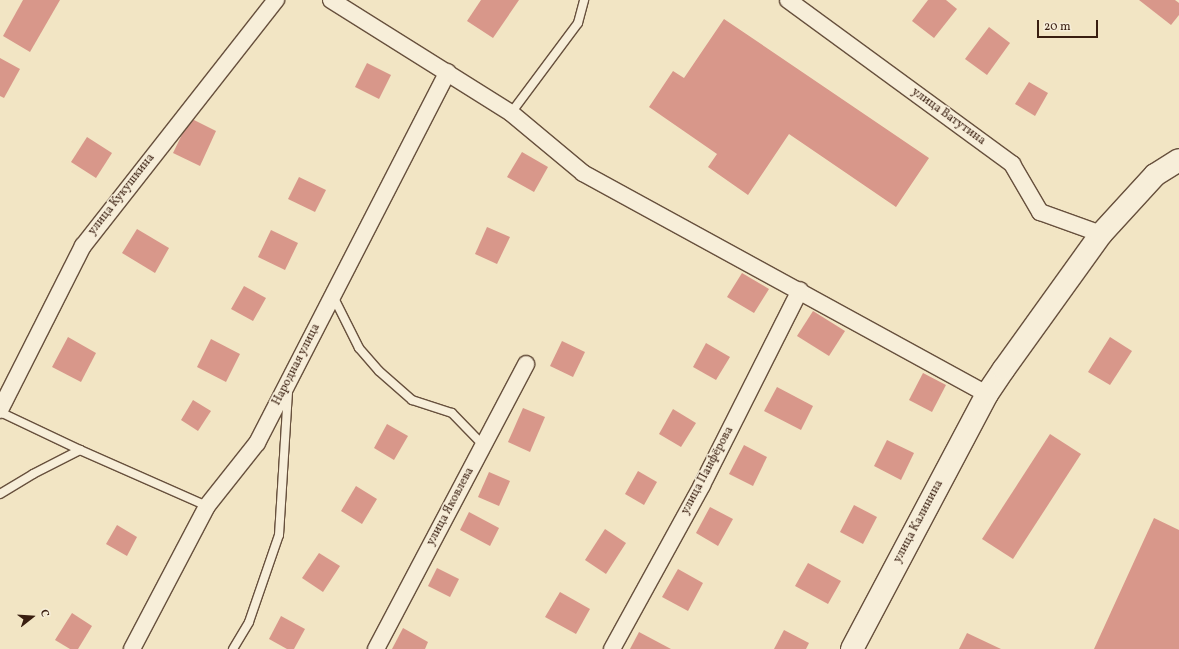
<!DOCTYPE html>
<meta charset="utf-8">
<style>
body{margin:0}
#map{position:relative;width:1179px;height:649px;overflow:hidden;background:#f2e5c4;font-family:Vollkorn,serif}
div>[style]{position:absolute}
[style*='--x']{left:calc(var(--x)*1px);top:calc(var(--y)*1px);width:calc(var(--w)*1px);rotate:calc(var(--a)*1deg)}
.building>*{inset:0;background:#d8978a}
.roads{filter:drop-shadow(1px 0 #67503d) drop-shadow(-1px 0 #67503d) drop-shadow(0 1px #67503d) drop-shadow(0 -1px #67503d)}
.lane>*{height:8px;margin:-4px;padding:0 4px;transform-origin:4px;border-radius:4px;background:#f7eed9}
.street>*{height:16px;margin:-8px;padding:0 8px;transform-origin:8px;border-radius:8px;background:#f7eed9}
.secondary>*{height:22px;margin:-11px;padding:0 11px;transform-origin:11px;border-radius:11px;background:#f7eed9}
span{translate:-50% -50%;white-space:nowrap;text-align:center;line-height:1.15;-webkit-text-stroke:3px #f7eed9;paint-order:stroke}
.street-label{font-size:12px;color:#391e10}
.north{position:absolute;left:12px;top:597px;width:40px;height:40px;-webkit-text-stroke:3px #f7eed9;paint-order:stroke;rotate:73deg;font-size:11px;font-weight:700;line-height:16px;text-align:center;color:#391e10}
.north::after{content:'';display:block;margin:auto;width:14px;height:18px;background:#391e10;clip-path:polygon(50% 0,100% 100%,50% 72%,0 100%)}
.scale{position:absolute;left:1037px;top:20px;width:61px;height:18px;box-sizing:border-box;border:2px solid #391e10;border-top:0;padding-left:5px;font-size:12px;line-height:14px;white-space:nowrap;color:#391e10;-webkit-text-stroke:3px #f7eed9;paint-order:stroke}
</style>
<div id="map">
<div class="building">
<i style="clip-path:polygon(23px 0,60px 0,30px 52px,3px 36px)"></i>
<i style="clip-path:polygon(481px 0,519px 0,493px 38px,467px 21px)"></i>
<i style="clip-path:polygon(928px 0,946px 0,957px 9px,934px 38px,912px 21px)"></i>
<i style="clip-path:polygon(1139px 0,1175px 0,1179px 3px,1179px 15px,1171px 25px)"></i>
<i style="clip-path:polygon(724px 19px,929px 158px,896px 207px,789px 134px,748px 195px,708px 167px,717px 154px,649px 107px,673px 71px,684px 78px)"></i>
<i style="clip-path:polygon(989px 27px,1010px 43px,987px 75px,965px 59px)"></i>
<i style="clip-path:polygon(0 58px,20px 69px,4px 98px,0 96px)"></i>
<i style="clip-path:polygon(367px 63px,391px 75px,379px 99px,355px 87px)"></i>
<i style="clip-path:polygon(1029px 82px,1048px 93px,1035px 116px,1015px 104px)"></i>
<i style="clip-path:polygon(190px 118px,216px 131px,200px 166px,173px 153px)"></i>
<i style="clip-path:polygon(87px 137px,112px 153px,96px 178px,71px 162px)"></i>
<i style="clip-path:polygon(522px 152px,548px 167px,534px 192px,507px 177px)"></i>
<i style="clip-path:polygon(299px 177px,326px 190px,315px 212px,288px 199px)"></i>
<i style="clip-path:polygon(487px 227px,510px 237px,497px 264px,475px 254px)"></i>
<i style="clip-path:polygon(137px 229px,169px 248px,155px 273px,122px 253px)"></i>
<i style="clip-path:polygon(271px 230px,298px 243px,285px 270px,258px 257px)"></i>
<i style="clip-path:polygon(742px 273px,769px 289px,754px 313px,727px 297px)"></i>
<i style="clip-path:polygon(244px 286px,266px 298px,253px 321px,231px 309px)"></i>
<i style="clip-path:polygon(813px 311px,845px 331px,829px 356px,797px 336px)"></i>
<i style="clip-path:polygon(68px 337px,96px 353px,81px 382px,52px 367px)"></i>
<i style="clip-path:polygon(1110px 337px,1132px 351px,1110px 385px,1088px 372px)"></i>
<i style="clip-path:polygon(211px 339px,240px 354px,226px 382px,197px 367px)"></i>
<i style="clip-path:polygon(562px 341px,585px 352px,573px 377px,550px 366px)"></i>
<i style="clip-path:polygon(706px 343px,730px 357px,716px 380px,693px 367px)"></i>
<i style="clip-path:polygon(923px 373px,946px 385px,932px 412px,909px 400px)"></i>
<i style="clip-path:polygon(777px 387px,813px 406px,801px 430px,764px 411px)"></i>
<i style="clip-path:polygon(193px 400px,211px 411px,198px 431px,181px 420px)"></i>
<i style="clip-path:polygon(523px 408px,545px 417px,530px 452px,508px 442px)"></i>
<i style="clip-path:polygon(673px 409px,696px 423px,681px 447px,659px 434px)"></i>
<i style="clip-path:polygon(387px 424px,408px 436px,394px 460px,374px 448px)"></i>
<i style="clip-path:polygon(1050px 434px,1081px 454px,1013px 559px,982px 539px)"></i>
<i style="clip-path:polygon(887px 440px,914px 453px,901px 480px,874px 466px)"></i>
<i style="clip-path:polygon(744px 445px,767px 457px,753px 486px,729px 474px)"></i>
<i style="clip-path:polygon(638px 471px,657px 482px,644px 505px,625px 494px)"></i>
<i style="clip-path:polygon(489px 472px,510px 481px,499px 506px,478px 497px)"></i>
<i style="clip-path:polygon(356px 486px,377px 499px,362px 524px,341px 511px)"></i>
<i style="clip-path:polygon(854px 505px,877px 517px,863px 544px,840px 532px)"></i>
<i style="clip-path:polygon(710px 507px,733px 519px,718px 546px,696px 533px)"></i>
<i style="clip-path:polygon(469px 512px,499px 528px,490px 546px,460px 530px)"></i>
<i style="clip-path:polygon(1154px 518px,1179px 530px,1179px 649px,1094px 649px)"></i>
<i style="clip-path:polygon(117px 525px,137px 537px,127px 556px,106px 544px)"></i>
<i style="clip-path:polygon(605px 529px,626px 543px,606px 574px,585px 560px)"></i>
<i style="clip-path:polygon(319px 553px,340px 566px,323px 592px,302px 578px)"></i>
<i style="clip-path:polygon(808px 563px,841px 581px,828px 604px,795px 586px)"></i>
<i style="clip-path:polygon(437px 568px,459px 579px,450px 597px,428px 586px)"></i>
<i style="clip-path:polygon(678px 569px,703px 583px,688px 611px,662px 597px)"></i>
<i style="clip-path:polygon(560px 592px,590px 609px,576px 634px,545px 617px)"></i>
<i style="clip-path:polygon(72px 613px,92px 626px,78px 649px,70px 649px,55px 640px)"></i>
<i style="clip-path:polygon(281px 616px,305px 629px,294px 649px,287px 649px,269px 639px)"></i>
<i style="clip-path:polygon(403px 628px,428px 642px,425px 649px,392px 649px)"></i>
<i style="clip-path:polygon(784px 630px,809px 643px,806px 649px,774px 649px)"></i>
<i style="clip-path:polygon(639px 632px,671px 649px,630px 649px)"></i>
<i style="clip-path:polygon(967px 633px,1001px 649px,959px 649px)"></i>
</div>
<div class="roads">
<div class="lane">
<i style="--x:511;--y:113;--w:112;--a:-53.3"></i>
<i style="--x:578;--y:23;--w:24;--a:-75"></i>
<i style="--x:333;--y:296;--w:58;--a:63.4"></i>
<i style="--x:359;--y:348;--w:30;--a:49"></i>
<i style="--x:379;--y:371;--w:44;--a:41.3"></i>
<i style="--x:412;--y:400;--w:42;--a:18"></i>
<i style="--x:452;--y:413;--w:45;--a:45.9"></i>
<i style="--x:0;--y:412;--w:89;--a:25.4"></i>
<i style="--x:80;--y:450;--w:139;--a:23.8"></i>
<i style="--x:0;--y:494;--w:39;--a:-31"></i>
<i style="--x:33;--y:474;--w:53;--a:-27.1"></i>
<i style="--x:233;--y:649;--w:31;--a:-59"></i>
<i style="--x:249;--y:622;--w:92;--a:-71"></i>
<i style="--x:279;--y:535;--w:144;--a:-86.4"></i>
</div>
<div class="street">
<i style="--x:331;--y:0;--w:213;--a:32.1"></i>
<i style="--x:511;--y:113;--w:94;--a:39.8"></i>
<i style="--x:583;--y:173;--w:460;--a:28.7"></i>
<i style="--x:788;--y:0;--w:278;--a:36.2"></i>
<i style="--x:1012;--y:164;--w:56;--a:59.7"></i>
<i style="--x:1040;--y:212;--w:65;--a:19.8"></i>
<i style="--x:0;--y:410;--w:184;--a:-63.2"></i>
<i style="--x:83;--y:246;--w:313;--a:-51.9"></i>
<i style="--x:132;--y:649;--w:161;--a:-62.3"></i>
<i style="--x:207;--y:506;--w:80;--a:-51.6"></i>
<i style="--x:257;--y:443;--w:417;--a:-62.8"></i>
<i style="--x:376;--y:649;--w:322;--a:-62.2"></i>
<i style="--x:612;--y:649;--w:187;--a:-61.2"></i>
<i style="--x:702;--y:485;--w:218;--a:-63.3"></i>
</div>
<div class="secondary">
<i style="--x:852;--y:649;--w:289;--a:-62.1"></i>
<i style="--x:987;--y:394;--w:30;--a:-56"></i>
<i style="--x:1004;--y:369;--w:166;--a:-54.3"></i>
<i style="--x:1101;--y:234;--w:80;--a:-47.5"></i>
<i style="--x:1155;--y:175;--w:28;--a:-32"></i>
</div>
</div>
<div class="street-label">
<span style="left:948px;top:117px;rotate:36deg">улица Ватутина</span>
<span style="left:122px;top:195px;rotate:-52deg">улица Кукушкина</span>
<span style="left:297px;top:365px;rotate:-63deg">Народная улица</span>
<span style="left:708px;top:471px;rotate:-62deg">улица Панфёрова</span>
<span style="left:451px;top:507px;rotate:-62deg">улица Яковлева</span>
<span style="left:919px;top:522px;rotate:-62deg">улица Калинина</span>
</div>
<div class="north">С</div>
<div class="scale">20 m</div>
</div>
